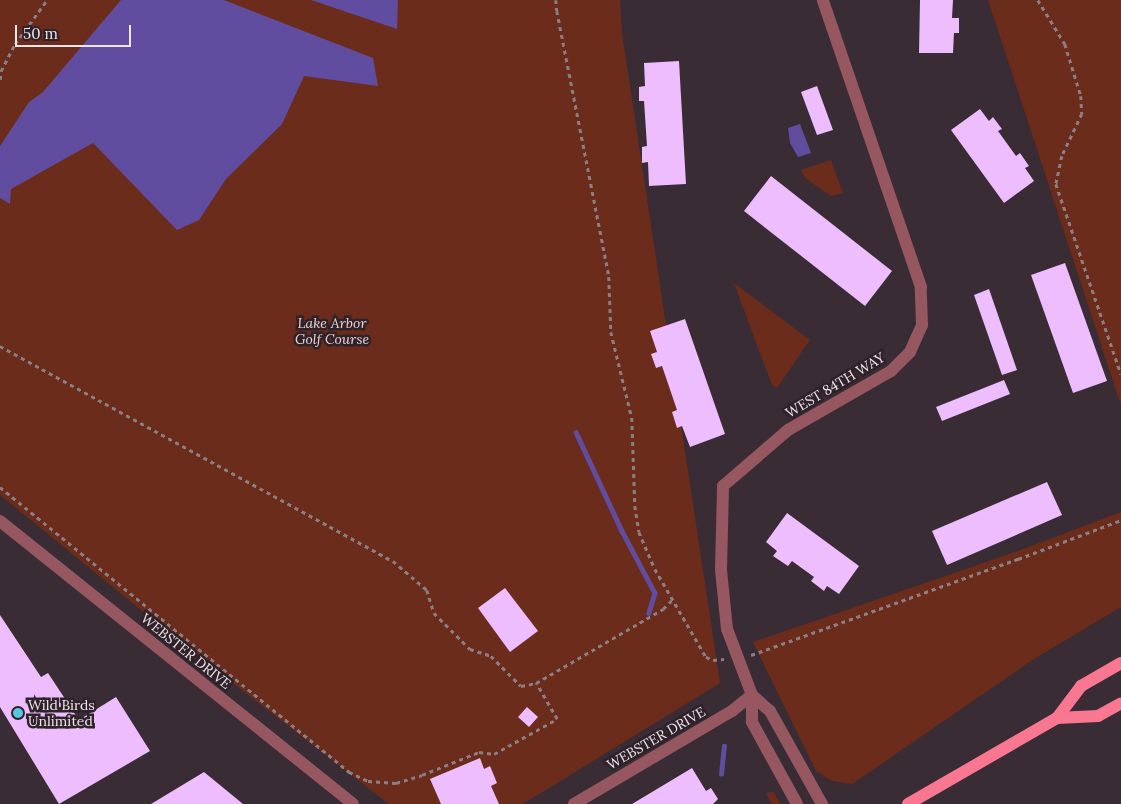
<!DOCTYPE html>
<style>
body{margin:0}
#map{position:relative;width:1121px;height:804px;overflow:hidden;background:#392c34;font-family:Lora,serif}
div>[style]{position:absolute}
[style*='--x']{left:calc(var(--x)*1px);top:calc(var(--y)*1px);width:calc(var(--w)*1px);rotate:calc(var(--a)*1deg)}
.green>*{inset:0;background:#6c2c1b}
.water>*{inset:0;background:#604d9f}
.stream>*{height:4.5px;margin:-2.25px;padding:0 2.25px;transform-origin:2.25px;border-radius:2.25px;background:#604d9f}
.building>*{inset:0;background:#edbdfe}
.path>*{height:2.5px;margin-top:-1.25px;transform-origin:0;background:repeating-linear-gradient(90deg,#8b7f86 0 4px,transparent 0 8px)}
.minor>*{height:12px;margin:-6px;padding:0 6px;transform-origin:6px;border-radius:6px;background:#965761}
.primary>*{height:12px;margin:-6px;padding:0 6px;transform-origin:6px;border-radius:6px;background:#f97791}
.dots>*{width:14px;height:14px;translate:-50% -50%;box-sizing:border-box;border:2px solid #2f222a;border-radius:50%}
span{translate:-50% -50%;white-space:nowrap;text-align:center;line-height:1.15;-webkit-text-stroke:5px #2f222a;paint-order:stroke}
.park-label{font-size:14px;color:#edd3cb;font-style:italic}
.street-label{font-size:14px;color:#efe5ea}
.poi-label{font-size:14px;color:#efe5ea}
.left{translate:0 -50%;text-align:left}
.scale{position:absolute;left:15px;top:25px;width:116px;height:22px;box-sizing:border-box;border:2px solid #efe5ea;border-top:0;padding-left:6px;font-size:15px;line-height:18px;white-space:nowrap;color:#efe5ea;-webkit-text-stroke:4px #2f222a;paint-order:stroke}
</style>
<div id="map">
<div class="green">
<i style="clip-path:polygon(0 0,620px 0,622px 33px,720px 683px,523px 804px,389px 804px,184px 645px,0 495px)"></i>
<i style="clip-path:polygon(988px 0,1121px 0,1121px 404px,1114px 384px)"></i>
<i style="clip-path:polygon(831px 160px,843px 193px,831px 196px,805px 178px,801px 170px)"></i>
<i style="clip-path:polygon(734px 283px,810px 340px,777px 388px,772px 385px)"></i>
<i style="clip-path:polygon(1121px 512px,1121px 607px,1034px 659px,852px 784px,832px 781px,816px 771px,753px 642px,1018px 551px)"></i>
<i style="clip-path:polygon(773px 792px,781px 804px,772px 804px,766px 793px)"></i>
</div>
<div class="water">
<i style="clip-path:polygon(121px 0,224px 0,373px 58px,378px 86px,304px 76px,282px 124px,226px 179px,199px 220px,177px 230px,93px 143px,11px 189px,10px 204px,0 198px,0 146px,29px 102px,43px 92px)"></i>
<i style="clip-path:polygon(311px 0,398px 0,397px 29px)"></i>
<i style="clip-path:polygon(800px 124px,811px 153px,798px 157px,790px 143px,788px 128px)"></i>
</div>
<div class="stream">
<i style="--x:576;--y:432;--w:109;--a:65.1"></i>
<i style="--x:622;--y:531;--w:70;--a:62"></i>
<i style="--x:655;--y:593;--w:21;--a:107"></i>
<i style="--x:721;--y:774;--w:28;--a:-84"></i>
</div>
<div class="building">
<i style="clip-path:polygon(920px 0,953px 0,952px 18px,959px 18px,959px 33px,954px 33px,953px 53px,919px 53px)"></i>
<i style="clip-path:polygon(679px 61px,686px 184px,649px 186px,648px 162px,642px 163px,642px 147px,647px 146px,644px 101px,639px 101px,639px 87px,645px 86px,644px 63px)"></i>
<i style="clip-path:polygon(817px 86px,833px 130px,817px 135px,801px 92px)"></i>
<i style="clip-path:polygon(980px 109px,989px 121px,993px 117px,1002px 129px,998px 131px,1016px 156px,1020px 153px,1029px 166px,1025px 168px,1034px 181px,1004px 203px,951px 130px)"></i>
<i style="clip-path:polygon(771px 176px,892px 271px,865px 306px,744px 211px)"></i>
<i style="clip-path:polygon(1065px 263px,1107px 381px,1073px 393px,1031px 275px)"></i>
<i style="clip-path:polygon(989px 289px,1017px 370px,1002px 375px,974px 295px)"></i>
<i style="clip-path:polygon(685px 319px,725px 434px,690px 447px,682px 426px,677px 428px,672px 412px,677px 410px,662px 366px,656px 368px,651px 354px,657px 352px,650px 331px)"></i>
<i style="clip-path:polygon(1004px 380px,1010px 394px,942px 421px,936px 407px)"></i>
<i style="clip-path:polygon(1047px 482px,1062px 515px,947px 565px,932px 531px)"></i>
<i style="clip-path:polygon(787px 513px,859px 566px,839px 594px,827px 586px,824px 591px,811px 581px,814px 577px,792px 561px,788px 566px,773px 556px,777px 551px,766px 542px)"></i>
<i style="clip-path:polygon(505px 588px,538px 631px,510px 652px,478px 608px)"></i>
<i style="clip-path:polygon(0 615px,41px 677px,48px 673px,79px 720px,116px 697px,150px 751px,59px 804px,0 707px)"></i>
<i style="clip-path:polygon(527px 707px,538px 717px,529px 727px,518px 717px)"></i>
<i style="clip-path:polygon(480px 758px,484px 769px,490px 766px,497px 783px,491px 786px,499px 804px,441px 804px,430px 779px)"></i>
<i style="clip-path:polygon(692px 768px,706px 791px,711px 788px,718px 799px,713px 804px,632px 804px)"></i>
<i style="clip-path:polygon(204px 772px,243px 804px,151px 804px)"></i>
</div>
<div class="path">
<i style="--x:556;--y:0;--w:11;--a:85"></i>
<i style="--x:557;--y:11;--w:271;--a:78.9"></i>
<i style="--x:609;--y:277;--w:55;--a:87.9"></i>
<i style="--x:611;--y:332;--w:89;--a:76.3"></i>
<i style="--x:632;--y:418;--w:88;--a:88"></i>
<i style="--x:635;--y:506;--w:26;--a:81"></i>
<i style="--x:639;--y:532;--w:40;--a:66.6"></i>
<i style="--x:655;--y:569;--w:102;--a:59.9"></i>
<i style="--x:706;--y:657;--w:8;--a:23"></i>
<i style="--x:713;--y:660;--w:11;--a:-5"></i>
<i style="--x:1038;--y:0;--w:52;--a:58.5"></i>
<i style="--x:1065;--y:44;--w:54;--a:72.9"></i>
<i style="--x:1081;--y:96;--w:18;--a:87"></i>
<i style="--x:1082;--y:114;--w:47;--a:115.5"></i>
<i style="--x:1062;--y:156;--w:29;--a:102"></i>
<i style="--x:1056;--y:184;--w:201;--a:71.1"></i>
<i style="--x:0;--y:80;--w:9;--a:-84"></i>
<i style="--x:1;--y:71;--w:30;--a:-63"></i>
<i style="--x:15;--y:44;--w:54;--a:-54"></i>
<i style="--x:0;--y:346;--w:448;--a:28.7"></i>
<i style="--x:393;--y:561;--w:45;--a:40.5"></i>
<i style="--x:427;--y:590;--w:24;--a:73"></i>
<i style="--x:434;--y:613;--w:51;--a:45"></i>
<i style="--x:470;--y:649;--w:22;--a:18"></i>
<i style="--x:491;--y:656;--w:42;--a:45"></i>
<i style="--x:521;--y:686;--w:15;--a:-11"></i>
<i style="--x:536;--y:683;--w:147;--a:-30.2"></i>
<i style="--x:663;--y:609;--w:14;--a:-45"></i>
<i style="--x:0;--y:487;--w:451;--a:39.2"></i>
<i style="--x:349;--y:772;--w:21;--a:25"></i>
<i style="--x:368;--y:781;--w:28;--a:4"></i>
<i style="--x:396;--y:783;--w:27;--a:-17"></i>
<i style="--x:422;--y:775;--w:61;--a:-22"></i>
<i style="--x:479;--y:752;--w:15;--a:8"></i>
<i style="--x:494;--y:754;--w:72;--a:-29.1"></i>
<i style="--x:557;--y:719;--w:42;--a:-120.3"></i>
<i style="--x:751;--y:655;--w:284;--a:-19.8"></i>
<i style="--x:1018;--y:559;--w:110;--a:-20.7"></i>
</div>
<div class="minor">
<i style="--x:0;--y:521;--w:452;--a:38.7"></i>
<i style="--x:752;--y:695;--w:24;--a:42"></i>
<i style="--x:770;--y:711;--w:107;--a:60.8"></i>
<i style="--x:574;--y:804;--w:183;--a:-30.5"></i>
<i style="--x:732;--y:711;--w:26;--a:-39"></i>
<i style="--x:797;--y:804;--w:94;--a:-118.8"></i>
<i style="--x:752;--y:722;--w:27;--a:-90"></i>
<i style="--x:752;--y:695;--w:71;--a:-110.7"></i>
<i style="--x:727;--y:629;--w:59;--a:-95.8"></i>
<i style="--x:721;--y:570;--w:84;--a:-88.6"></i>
<i style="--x:723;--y:486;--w:86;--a:-40.7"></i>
<i style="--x:788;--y:430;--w:119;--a:-29.8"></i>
<i style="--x:891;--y:371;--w:27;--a:-45"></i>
<i style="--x:910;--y:352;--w:30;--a:-66"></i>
<i style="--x:922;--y:325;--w:38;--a:-92"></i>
<i style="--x:921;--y:287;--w:303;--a:-108.9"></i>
</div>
<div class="primary">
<i style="--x:1057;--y:718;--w:41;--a:-2.8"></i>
<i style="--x:1098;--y:716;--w:26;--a:-29"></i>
<i style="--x:908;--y:804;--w:172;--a:-30"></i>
<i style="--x:1057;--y:718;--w:40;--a:-53"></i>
<i style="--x:1081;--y:686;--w:46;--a:-29.9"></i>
</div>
<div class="dots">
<i style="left:18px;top:713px;background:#56c9e0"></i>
</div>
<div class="park-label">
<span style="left:332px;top:331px">Lake Arbor<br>Golf Course</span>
</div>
<div class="street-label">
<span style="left:835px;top:385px;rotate:-31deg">WEST 84TH WAY</span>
<span style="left:186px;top:651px;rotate:39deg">WEBSTER DRIVE</span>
<span style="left:656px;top:738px;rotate:-30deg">WEBSTER DRIVE</span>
</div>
<div class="poi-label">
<span class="left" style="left:28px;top:713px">Wild Birds<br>Unlimited</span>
</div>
<div class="scale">50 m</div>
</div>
